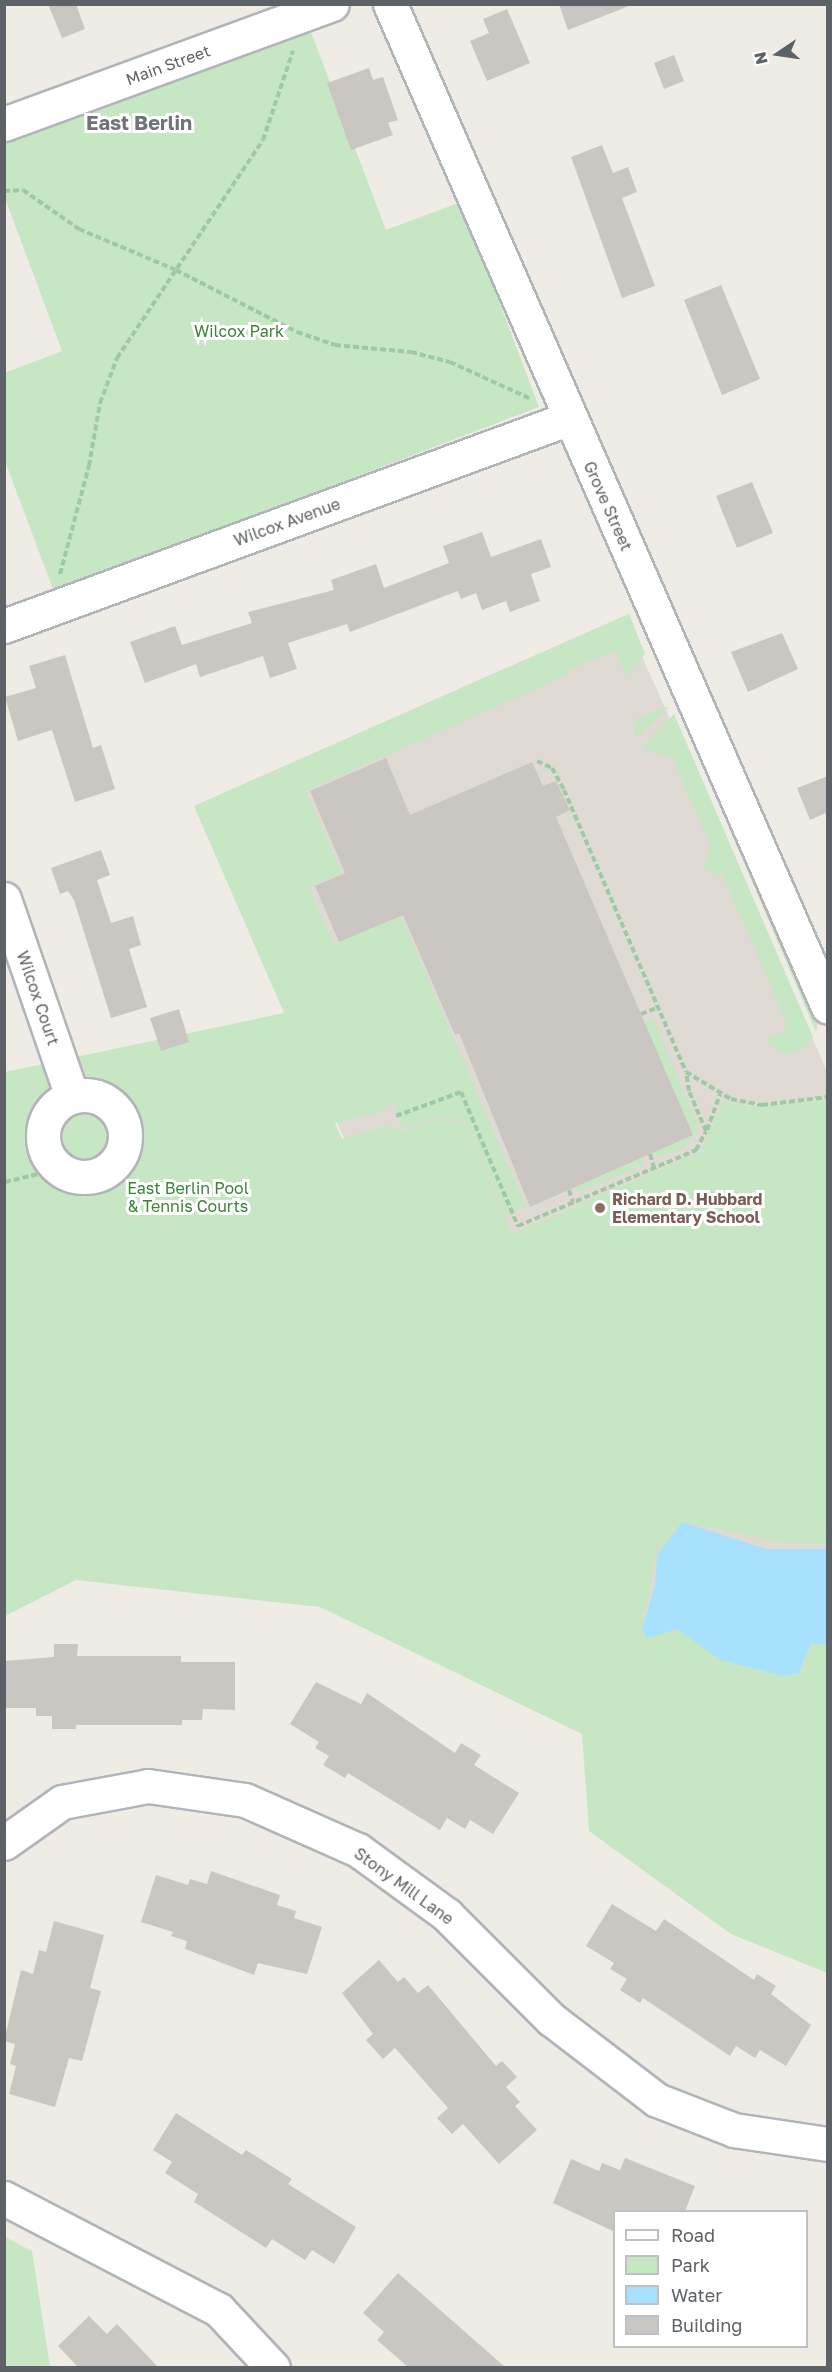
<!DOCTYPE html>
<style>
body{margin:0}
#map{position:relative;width:832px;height:2372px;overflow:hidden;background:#efece6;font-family:"Golos Text",sans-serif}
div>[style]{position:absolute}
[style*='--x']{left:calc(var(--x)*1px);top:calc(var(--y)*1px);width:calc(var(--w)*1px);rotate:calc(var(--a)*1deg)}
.education>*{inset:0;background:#dfdbd4}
.green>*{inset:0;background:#c7e6c3}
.water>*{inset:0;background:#a8e1fd}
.building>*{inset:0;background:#cac7c3}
.path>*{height:4px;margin-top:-2px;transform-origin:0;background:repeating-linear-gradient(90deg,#9dcaa5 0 6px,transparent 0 9px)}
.roads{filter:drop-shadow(2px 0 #b1b4b8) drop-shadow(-2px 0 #b1b4b8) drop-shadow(0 2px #b1b4b8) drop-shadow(0 -2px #b1b4b8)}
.minor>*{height:33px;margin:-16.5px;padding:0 16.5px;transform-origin:16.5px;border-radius:16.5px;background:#fff}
.minor>.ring{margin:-16.5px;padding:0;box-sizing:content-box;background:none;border:33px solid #fff;border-radius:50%}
.dots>*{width:16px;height:16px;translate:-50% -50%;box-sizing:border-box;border:3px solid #fff;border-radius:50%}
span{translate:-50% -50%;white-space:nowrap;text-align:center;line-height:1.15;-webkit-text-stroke:6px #fff;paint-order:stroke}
.street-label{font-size:16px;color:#5d6266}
.park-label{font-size:16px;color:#3b8436}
.education-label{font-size:16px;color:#785e54;font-weight:700}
.left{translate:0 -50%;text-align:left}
.quarter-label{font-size:20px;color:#6e7478;font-weight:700}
.frame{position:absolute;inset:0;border:6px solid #5d6266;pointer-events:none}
.legend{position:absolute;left:613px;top:2210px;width:195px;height:138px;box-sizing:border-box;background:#fff;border:2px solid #bec0c2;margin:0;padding:8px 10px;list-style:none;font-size:18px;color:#5d6266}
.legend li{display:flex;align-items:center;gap:12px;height:30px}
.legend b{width:30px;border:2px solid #bec0c2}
.north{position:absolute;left:748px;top:24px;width:60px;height:60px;-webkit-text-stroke:4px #fff;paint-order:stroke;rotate:257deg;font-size:16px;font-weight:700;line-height:24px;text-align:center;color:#5d6266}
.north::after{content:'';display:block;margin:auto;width:21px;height:27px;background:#5d6266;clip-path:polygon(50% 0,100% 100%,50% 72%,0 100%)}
</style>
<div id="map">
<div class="education">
<i style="clip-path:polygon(624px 616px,827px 1071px,827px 1681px,605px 1717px,194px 806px)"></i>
</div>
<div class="green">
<i style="clip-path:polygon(306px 19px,386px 230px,461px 202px,539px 407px,54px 592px,5px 461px,4px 373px,62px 351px,5px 198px,5px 134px)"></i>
<i style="clip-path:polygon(629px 614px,645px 654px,626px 676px,617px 651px,582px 663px,554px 681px,306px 791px,342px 873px,309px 888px,334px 944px,401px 916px,526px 1207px,506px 1216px,465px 1120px,436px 1118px,404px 1129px,391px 1101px,381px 1112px,335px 1123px,342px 1139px,385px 1126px,421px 1217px,386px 1126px,405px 1131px,436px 1120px,465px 1122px,512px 1234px,700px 1152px,723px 1101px,762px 1108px,804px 1099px,827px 1100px,827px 1529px,751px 1526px,827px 1530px,827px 1544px,781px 1542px,682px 1522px,656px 1555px,642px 1630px,647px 1638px,677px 1629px,720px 1660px,799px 1673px,811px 1644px,827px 1645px,827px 1973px,731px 1934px,589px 1831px,582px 1734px,320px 1607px,76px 1580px,5px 1616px,5px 1072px,284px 1013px,194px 806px)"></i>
<i style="clip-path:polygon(677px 705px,686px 712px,819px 1016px,816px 1032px)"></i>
<i style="clip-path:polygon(670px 706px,639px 735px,634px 737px,636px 719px)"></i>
<i style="clip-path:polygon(674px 714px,813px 1037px,805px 1047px,786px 1055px,768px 1043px,770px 1035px,785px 1033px,786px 1021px,723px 876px,704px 869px,710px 846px,673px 758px,641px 748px)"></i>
<i style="clip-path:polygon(653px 1018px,699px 1128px,687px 1146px,659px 1158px,653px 1153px,693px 1135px,644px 1022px)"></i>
<i style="clip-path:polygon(645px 1156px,643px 1165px,582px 1192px,573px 1188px)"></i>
<i style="clip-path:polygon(5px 2237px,32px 2251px,50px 2367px,5px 2367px)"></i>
</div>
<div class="water">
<i style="clip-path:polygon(682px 1522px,766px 1549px,827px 1549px,827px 1645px,811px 1644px,799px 1673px,783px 1676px,720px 1660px,677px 1629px,647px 1638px,642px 1630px,655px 1585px,657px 1555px)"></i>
</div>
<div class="building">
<i style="clip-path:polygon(48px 4px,76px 4px,85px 29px,62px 38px)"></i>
<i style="clip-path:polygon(559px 4px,628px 4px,629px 6px,568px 30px)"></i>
<i style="clip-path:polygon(507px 9px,530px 63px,487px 81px,470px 41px,489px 33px,483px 19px)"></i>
<i style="clip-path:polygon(674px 55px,684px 81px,664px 89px,654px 63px)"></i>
<i style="clip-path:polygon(369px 68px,373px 80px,383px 77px,398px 120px,388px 123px,393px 135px,351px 150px,327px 83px)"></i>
<i style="clip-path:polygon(602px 145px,613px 173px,628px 167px,637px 192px,622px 198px,655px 286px,622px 298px,571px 157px)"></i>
<i style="clip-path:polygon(721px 285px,760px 379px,722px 395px,684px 300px)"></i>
<i style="clip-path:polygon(752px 482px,773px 533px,737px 548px,716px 496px)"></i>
<i style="clip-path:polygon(482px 532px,491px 557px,541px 539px,551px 567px,531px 574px,540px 601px,510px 612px,506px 601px,482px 610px,476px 593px,461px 599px,458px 591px,350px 632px,347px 624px,288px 643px,297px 669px,270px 678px,263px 656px,200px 677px,196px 664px,145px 683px,130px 642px,175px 626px,182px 645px,252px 623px,248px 612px,334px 590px,331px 580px,376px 564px,384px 588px,449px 563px,443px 546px)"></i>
<i style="clip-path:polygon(782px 633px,798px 669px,748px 692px,731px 652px)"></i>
<i style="clip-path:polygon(65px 655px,93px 748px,101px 745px,115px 789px,75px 802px,52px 730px,18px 741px,5px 697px,36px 688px,29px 666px)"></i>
<i style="clip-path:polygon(386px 758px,410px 815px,532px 762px,543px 786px,556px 781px,570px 810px,556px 817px,693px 1135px,530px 1207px,459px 1033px,455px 1035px,403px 915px,339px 942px,315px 886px,345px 873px,310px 791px)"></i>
<i style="clip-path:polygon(828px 776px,828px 812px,810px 820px,797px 788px)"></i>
<i style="clip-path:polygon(101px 850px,110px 875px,97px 880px,111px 923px,133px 916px,141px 945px,129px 949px,147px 1007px,111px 1018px,74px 900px,68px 891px,60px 894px,51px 868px)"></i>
<i style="clip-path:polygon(179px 1009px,189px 1042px,161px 1051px,150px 1018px)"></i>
<i style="clip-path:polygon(54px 1644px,78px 1644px,77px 1656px,181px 1656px,181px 1662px,235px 1662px,235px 1710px,203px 1709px,202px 1720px,182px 1720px,182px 1725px,76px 1725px,76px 1729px,52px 1729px,52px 1716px,36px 1716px,36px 1708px,4px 1708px,4px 1661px,54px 1657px)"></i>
<i style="clip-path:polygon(316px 1682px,361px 1704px,367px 1693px,455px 1753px,461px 1743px,481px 1755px,474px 1765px,519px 1793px,493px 1834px,470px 1820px,465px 1829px,447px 1818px,440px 1830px,348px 1773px,345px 1778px,323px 1765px,329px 1756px,315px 1748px,319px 1742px,290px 1724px)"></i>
<i style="clip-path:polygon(211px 1871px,280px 1895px,277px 1905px,296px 1911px,294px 1918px,322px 1927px,307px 1974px,258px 1963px,254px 1975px,185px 1949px,187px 1941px,171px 1936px,173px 1932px,141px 1922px,156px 1875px,188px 1885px,190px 1879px,207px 1884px)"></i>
<i style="clip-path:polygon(612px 1904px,656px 1931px,664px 1919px,754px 1980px,757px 1974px,776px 1986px,771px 1994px,811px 2025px,786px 2066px,760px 2050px,755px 2058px,736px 2046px,730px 2056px,643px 1998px,640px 2003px,620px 1990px,627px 1979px,610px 1969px,614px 1963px,586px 1946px)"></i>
<i style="clip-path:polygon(54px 1921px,104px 1935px,90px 1988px,101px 1991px,82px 2061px,69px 2058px,55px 2107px,9px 2094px,16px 2066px,10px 2064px,15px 2044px,4px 2041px,21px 1970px,33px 1974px,39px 1950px,46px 1952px)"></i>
<i style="clip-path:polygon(379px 1960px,398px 1982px,404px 1977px,418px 1993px,428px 1985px,496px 2066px,502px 2061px,517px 2077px,506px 2087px,520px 2102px,515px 2106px,537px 2130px,499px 2164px,463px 2124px,452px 2134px,437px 2118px,448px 2108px,395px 2048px,383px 2059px,366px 2040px,373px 2034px,342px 1993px)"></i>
<i style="clip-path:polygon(176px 2113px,242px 2155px,246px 2150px,292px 2179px,288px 2184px,356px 2227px,334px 2264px,312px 2250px,305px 2260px,272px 2239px,266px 2248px,194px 2202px,198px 2194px,165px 2173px,172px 2162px,153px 2150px)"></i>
<i style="clip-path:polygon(625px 2158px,695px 2186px,685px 2211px,615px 2211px,615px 2232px,553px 2203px,571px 2159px,599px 2171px,602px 2163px,620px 2170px)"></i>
<i style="clip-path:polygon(398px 2273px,505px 2367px,408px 2367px,377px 2340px,384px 2332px,363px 2313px)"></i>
<i style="clip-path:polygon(89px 2316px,107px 2334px,117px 2324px,158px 2367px,78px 2367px,58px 2346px)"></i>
</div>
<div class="path">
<i style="--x:4;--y:191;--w:19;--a:-3"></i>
<i style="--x:23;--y:190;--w:68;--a:34.9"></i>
<i style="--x:79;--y:229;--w:105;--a:22.9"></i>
<i style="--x:176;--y:270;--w:136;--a:27.1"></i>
<i style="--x:297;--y:332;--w:40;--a:18.9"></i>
<i style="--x:335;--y:345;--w:76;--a:5.3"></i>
<i style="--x:411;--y:352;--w:40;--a:14.4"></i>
<i style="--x:450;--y:362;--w:87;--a:24.5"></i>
<i style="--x:60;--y:574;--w:112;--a:-75"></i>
<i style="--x:89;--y:466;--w:64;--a:-80.1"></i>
<i style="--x:100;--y:403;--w:48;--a:-69.3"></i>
<i style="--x:117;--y:358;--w:262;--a:-56.2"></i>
<i style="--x:263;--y:140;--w:94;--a:-71.4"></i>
<i style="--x:537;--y:761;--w:17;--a:25"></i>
<i style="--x:552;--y:768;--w:25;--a:61"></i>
<i style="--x:564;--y:790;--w:307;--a:66.6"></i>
<i style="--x:686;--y:1072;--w:52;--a:31"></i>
<i style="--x:731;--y:1099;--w:32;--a:11"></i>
<i style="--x:762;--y:1105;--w:66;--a:-6.9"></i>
<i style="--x:641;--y:1014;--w:17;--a:-21"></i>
<i style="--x:396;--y:1116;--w:69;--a:-20.3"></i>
<i style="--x:461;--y:1092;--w:146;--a:67"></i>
<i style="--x:518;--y:1226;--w:194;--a:-23.1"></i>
<i style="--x:696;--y:1150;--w:21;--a:-62"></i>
<i style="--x:706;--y:1131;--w:43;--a:-113"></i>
<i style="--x:689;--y:1091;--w:18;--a:-99"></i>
<i style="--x:707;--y:1130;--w:38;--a:-70"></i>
<i style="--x:650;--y:1154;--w:15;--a:74"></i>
<i style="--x:5;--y:1182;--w:56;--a:-13.5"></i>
<i style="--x:569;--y:1190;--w:13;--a:72"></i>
</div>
<div class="roads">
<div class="minor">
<i style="--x:390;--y:4;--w:1094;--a:66.41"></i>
<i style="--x:4;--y:124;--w:349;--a:-20.1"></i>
<i style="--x:4;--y:626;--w:603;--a:-20.18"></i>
<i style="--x:4;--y:899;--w:209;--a:71"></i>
<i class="ring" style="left:43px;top:1095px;width:49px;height:49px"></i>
<i style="--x:4;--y:1843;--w:71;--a:-35.3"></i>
<i style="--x:62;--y:1802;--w:87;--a:-10.5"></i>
<i style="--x:148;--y:1786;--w:98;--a:8.2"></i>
<i style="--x:245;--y:1800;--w:124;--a:23.9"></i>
<i style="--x:358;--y:1850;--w:110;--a:36.1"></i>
<i style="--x:447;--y:1915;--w:147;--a:45"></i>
<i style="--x:551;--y:2019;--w:133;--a:37.4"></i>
<i style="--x:657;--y:2100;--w:83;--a:21.3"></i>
<i style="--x:734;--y:2130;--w:95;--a:8.5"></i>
<i style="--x:4;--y:2198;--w:242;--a:27.5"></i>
<i style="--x:219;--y:2310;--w:79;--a:47"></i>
</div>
</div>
<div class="dots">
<i style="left:600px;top:1208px;background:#8d6e63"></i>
</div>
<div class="street-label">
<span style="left:168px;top:65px;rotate:-20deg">Main Street</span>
<span style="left:608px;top:506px;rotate:66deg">Grove Street</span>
<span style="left:287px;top:522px;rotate:-20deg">Wilcox Avenue</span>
<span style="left:38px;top:998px;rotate:71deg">Wilcox Court</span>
<span style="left:404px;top:1886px;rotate:36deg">Stony Mill Lane</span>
</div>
<div class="park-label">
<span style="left:239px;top:331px">Wilcox Park</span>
<span style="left:188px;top:1197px">East Berlin Pool<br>&amp; Tennis Courts</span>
</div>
<div class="education-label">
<span class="left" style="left:612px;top:1208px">Richard D. Hubbard<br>Elementary School</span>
</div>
<div class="quarter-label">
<span style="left:139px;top:122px">East Berlin</span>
</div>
<div class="frame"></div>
<ul class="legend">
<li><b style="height:8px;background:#fff"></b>Road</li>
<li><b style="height:16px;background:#c7e6c3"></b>Park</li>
<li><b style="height:16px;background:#a8e1fd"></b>Water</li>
<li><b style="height:16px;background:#cac7c3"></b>Building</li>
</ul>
<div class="north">N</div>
</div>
